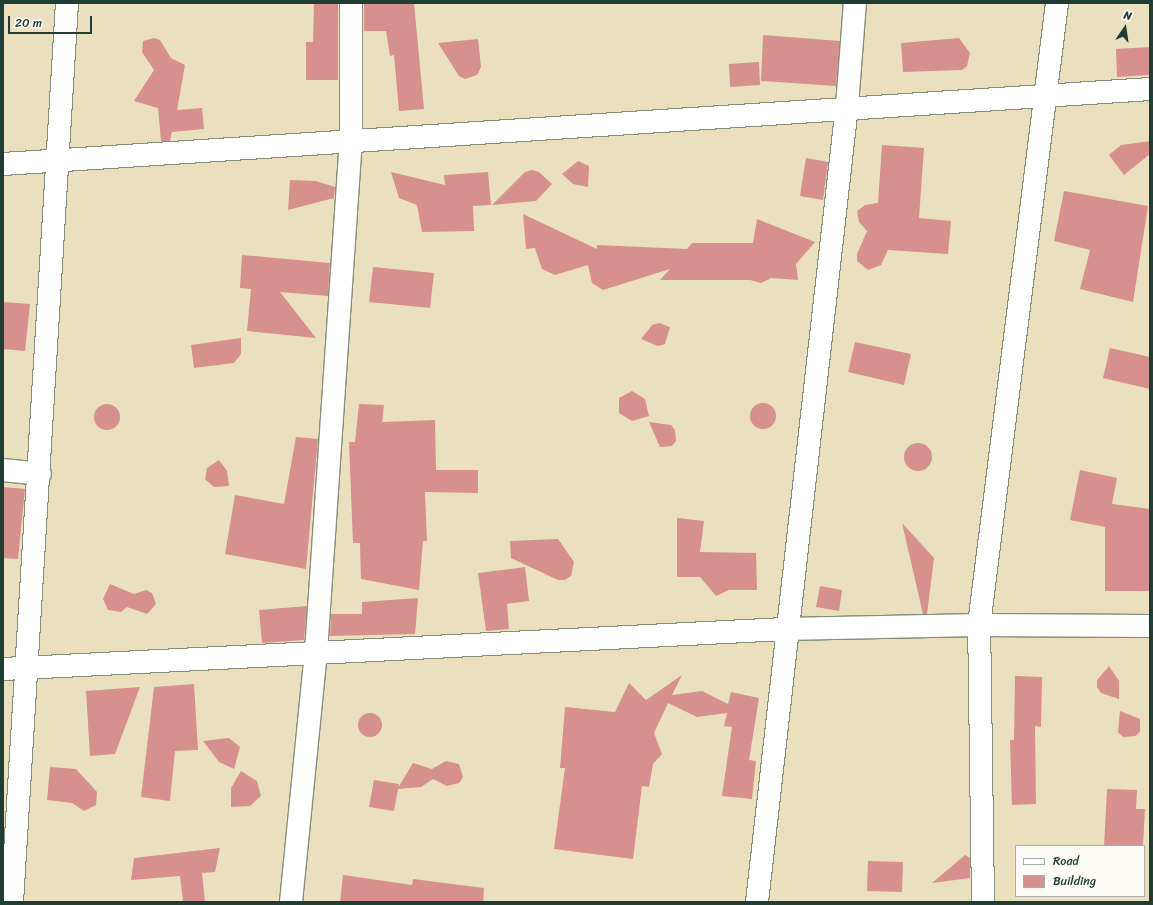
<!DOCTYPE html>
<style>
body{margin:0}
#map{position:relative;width:1153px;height:905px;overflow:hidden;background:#ebe0be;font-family:Sriracha,sans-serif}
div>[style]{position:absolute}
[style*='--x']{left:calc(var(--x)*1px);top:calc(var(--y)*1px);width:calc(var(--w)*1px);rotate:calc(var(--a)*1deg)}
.building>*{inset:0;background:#d6908d}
.round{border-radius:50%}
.roads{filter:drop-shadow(1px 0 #858e79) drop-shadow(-1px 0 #858e79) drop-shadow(0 1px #858e79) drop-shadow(0 -1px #858e79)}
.minor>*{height:22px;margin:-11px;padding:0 11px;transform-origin:11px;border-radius:11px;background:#fff}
span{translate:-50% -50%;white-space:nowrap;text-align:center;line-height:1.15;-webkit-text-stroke:3px #fdfcf7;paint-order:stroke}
.frame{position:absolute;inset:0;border:4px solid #1f3d34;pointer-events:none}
.legend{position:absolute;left:1015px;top:845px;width:130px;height:52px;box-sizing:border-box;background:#fdfcf7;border:1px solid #a4b0a9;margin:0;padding:5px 7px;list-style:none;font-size:12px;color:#1f3d34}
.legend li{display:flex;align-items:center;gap:8px;height:20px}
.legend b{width:20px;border:1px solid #a4b0a9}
.north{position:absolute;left:1105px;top:8px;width:40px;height:40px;-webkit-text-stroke:3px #fdfcf7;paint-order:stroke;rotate:13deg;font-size:11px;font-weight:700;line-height:16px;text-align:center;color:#1f3d34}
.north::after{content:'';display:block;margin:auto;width:14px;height:18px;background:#1f3d34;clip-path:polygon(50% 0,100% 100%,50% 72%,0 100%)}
.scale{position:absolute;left:8px;top:16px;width:84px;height:18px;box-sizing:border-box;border:2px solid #1f3d34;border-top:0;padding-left:5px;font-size:12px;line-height:14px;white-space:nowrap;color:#1f3d34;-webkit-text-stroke:3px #fdfcf7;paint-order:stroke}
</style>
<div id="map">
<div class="building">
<i style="clip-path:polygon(314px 3px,338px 3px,338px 80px,306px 80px,306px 42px,313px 42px)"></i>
<i style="clip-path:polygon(364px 3px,414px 3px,424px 109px,399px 111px,394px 55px,390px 56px,386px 31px,364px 31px)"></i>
<i style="clip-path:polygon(763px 35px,840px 41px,836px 86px,761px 81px)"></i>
<i style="clip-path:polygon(154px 38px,160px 40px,171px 58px,185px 65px,177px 110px,202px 108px,204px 129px,172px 132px,170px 141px,161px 141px,158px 108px,134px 101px,154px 70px,142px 52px,143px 41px)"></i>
<i style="clip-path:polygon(959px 38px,970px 53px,967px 66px,962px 70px,903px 72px,901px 43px)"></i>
<i style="clip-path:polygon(478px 39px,481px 67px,477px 75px,465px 79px,459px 76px,438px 43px)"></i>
<i style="clip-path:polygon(1150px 47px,1150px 75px,1117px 77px,1116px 49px)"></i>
<i style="clip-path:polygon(759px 62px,760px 85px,730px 87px,729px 64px)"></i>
<i style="clip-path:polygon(1150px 141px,1150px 154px,1124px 175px,1109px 155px,1121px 145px)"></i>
<i style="clip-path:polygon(882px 145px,924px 148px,919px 218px,951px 221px,948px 254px,888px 250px,881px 265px,868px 270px,857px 261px,857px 254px,867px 231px,859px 222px,857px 211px,865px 205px,878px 203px)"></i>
<i style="clip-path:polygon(806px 158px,828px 162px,823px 200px,800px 196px)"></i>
<i style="clip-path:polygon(578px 161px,589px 166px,588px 187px,573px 184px,562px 174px)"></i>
<i style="clip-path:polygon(532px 170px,539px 172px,552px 184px,536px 201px,492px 205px,525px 172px)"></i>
<i style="clip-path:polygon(391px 172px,445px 185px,444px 175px,488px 172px,491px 205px,473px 206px,474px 231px,422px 232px,417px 205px,399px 198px)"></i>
<i style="clip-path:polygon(290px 180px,316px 181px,335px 187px,334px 198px,288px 210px)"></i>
<i style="clip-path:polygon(1064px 191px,1148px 206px,1133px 302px,1080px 289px,1090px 250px,1054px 241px)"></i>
<i style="clip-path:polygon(523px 214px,597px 249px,597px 245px,687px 249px,692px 243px,753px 243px,757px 219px,815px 242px,796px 264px,798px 280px,771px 278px,761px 283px,750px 280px,660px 280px,670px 269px,603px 290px,592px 283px,588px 265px,555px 275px,542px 269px,535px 248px,526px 249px)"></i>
<i style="clip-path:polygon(242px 255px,330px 263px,328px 296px,280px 292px,316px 338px,247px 331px,251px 289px,240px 288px)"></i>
<i style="clip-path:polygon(373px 267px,434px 273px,430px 308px,369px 302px)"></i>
<i style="clip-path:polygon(3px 302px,30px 304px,25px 351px,3px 349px)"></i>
<i style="clip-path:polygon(659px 323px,670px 327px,665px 344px,658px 346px,641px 339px,652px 325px)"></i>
<i style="clip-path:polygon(241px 338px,241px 354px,234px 363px,194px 368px,191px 345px)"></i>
<i style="clip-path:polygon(855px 342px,911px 354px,904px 385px,848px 372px)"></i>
<i style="clip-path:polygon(1110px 348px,1150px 357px,1150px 389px,1103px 378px)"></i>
<i style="clip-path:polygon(632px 391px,645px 399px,649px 416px,632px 421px,619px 413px,619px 398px)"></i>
<i class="round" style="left:750px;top:403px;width:26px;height:26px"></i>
<i style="clip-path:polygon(359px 404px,384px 405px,382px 422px,435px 420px,436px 470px,478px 470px,478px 493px,425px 492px,427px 541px,423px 541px,419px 590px,361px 579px,360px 543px,353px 543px,349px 442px,355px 442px)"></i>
<i class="round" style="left:94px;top:404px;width:26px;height:26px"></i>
<i style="clip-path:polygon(649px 422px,671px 425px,675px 430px,676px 441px,672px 446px,660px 447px)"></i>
<i style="clip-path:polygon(296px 437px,318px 439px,306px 569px,225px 554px,235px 495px,284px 504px)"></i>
<i class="round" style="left:904px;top:443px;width:28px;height:28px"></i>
<i style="clip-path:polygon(219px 460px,227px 471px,229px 486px,214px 487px,205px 479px,207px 468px)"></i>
<i style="clip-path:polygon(1080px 470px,1117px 478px,1112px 504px,1150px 509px,1150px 591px,1105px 591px,1105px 527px,1070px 520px)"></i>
<i style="clip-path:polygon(3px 487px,25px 489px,18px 559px,3px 558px)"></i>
<i style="clip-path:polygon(677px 518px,704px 521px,700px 552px,756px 553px,757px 590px,729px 590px,716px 596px,700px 577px,677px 577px)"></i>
<i style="clip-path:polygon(902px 523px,934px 558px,927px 614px,923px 614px)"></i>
<i style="clip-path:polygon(558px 539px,574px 562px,571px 576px,565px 580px,558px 580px,511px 558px,510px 541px)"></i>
<i style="clip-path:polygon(525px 567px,529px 601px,507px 604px,509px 629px,486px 631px,478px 573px)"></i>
<i style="clip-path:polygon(110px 584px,134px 594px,146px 590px,152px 593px,156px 604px,147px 614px,127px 607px,121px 612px,108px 610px,103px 599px)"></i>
<i style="clip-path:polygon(820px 586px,842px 590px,839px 611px,816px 607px)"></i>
<i style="clip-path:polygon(418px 598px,415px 634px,330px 636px,331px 614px,362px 614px,362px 602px)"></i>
<i style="clip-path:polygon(307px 606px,304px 640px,262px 643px,259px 610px)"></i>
<i style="clip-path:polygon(1109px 666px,1119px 681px,1119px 699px,1101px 693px,1097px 687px,1097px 680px)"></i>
<i style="clip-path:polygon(682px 675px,672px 695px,702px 691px,728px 704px,731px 692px,759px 698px,749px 760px,756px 761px,752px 799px,722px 796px,732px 727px,724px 726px,727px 713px,697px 717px,668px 703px,654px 733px,662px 754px,653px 764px,649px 787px,642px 786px,633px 859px,554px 849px,565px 768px,560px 768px,565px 707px,615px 712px,629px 683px,646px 700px)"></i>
<i style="clip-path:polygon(1015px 676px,1042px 677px,1041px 727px,1035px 726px,1036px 804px,1012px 805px,1010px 740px,1014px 740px)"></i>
<i style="clip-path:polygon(194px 684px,198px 750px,175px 751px,170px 801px,141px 797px,154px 687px)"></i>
<i style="clip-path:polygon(140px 687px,115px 754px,90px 756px,86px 691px)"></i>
<i style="clip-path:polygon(1120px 711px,1140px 719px,1140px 732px,1135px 736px,1123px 737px,1118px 732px)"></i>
<i class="round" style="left:358px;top:713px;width:24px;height:24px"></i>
<i style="clip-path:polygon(229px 738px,240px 747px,234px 769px,219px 762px,203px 741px)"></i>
<i style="clip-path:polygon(446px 761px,459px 764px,463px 777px,459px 783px,447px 786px,433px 779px,421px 787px,398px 789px,394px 811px,369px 807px,374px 780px,399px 784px,398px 788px,413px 763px,432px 769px)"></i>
<i style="clip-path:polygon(50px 767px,76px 769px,97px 792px,96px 805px,84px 811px,72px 803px,47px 800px)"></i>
<i style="clip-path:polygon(241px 771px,257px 781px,261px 796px,250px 806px,231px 807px,231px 788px)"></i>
<i style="clip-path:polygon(1107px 789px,1137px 790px,1136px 809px,1145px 809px,1143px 846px,1104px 846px)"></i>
<i style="clip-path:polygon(220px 848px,215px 872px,202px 873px,205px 902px,183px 902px,180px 876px,131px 880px,134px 858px)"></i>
<i style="clip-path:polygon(965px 855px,970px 858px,970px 878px,932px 883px)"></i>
<i style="clip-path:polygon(868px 861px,903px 862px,902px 892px,867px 891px)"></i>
<i style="clip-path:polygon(343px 875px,412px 885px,413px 879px,484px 888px,483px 902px,340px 902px)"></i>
</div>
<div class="roads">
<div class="minor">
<i style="--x:3;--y:164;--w:1149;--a:-3.74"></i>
<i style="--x:3;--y:470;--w:37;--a:6"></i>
<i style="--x:3;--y:669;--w:783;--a:-2.93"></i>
<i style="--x:785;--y:629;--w:194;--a:-1.2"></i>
<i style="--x:979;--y:625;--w:171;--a:0.3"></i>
<i style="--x:12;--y:902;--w:901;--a:-86.5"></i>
<i style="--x:291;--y:902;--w:251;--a:-84.3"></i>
<i style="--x:316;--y:652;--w:514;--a:-86.1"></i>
<i style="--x:351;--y:139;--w:136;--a:-90"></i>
<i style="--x:757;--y:902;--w:801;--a:-83.55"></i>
<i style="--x:847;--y:106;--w:103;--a:-85.6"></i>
<i style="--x:983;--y:902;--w:277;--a:-90.8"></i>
<i style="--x:979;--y:625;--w:627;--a:-82.85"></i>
</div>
</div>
<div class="frame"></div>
<ul class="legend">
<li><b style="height:5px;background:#fff"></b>Road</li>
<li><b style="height:11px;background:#d6908d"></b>Building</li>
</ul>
<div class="north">N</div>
<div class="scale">20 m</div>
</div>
